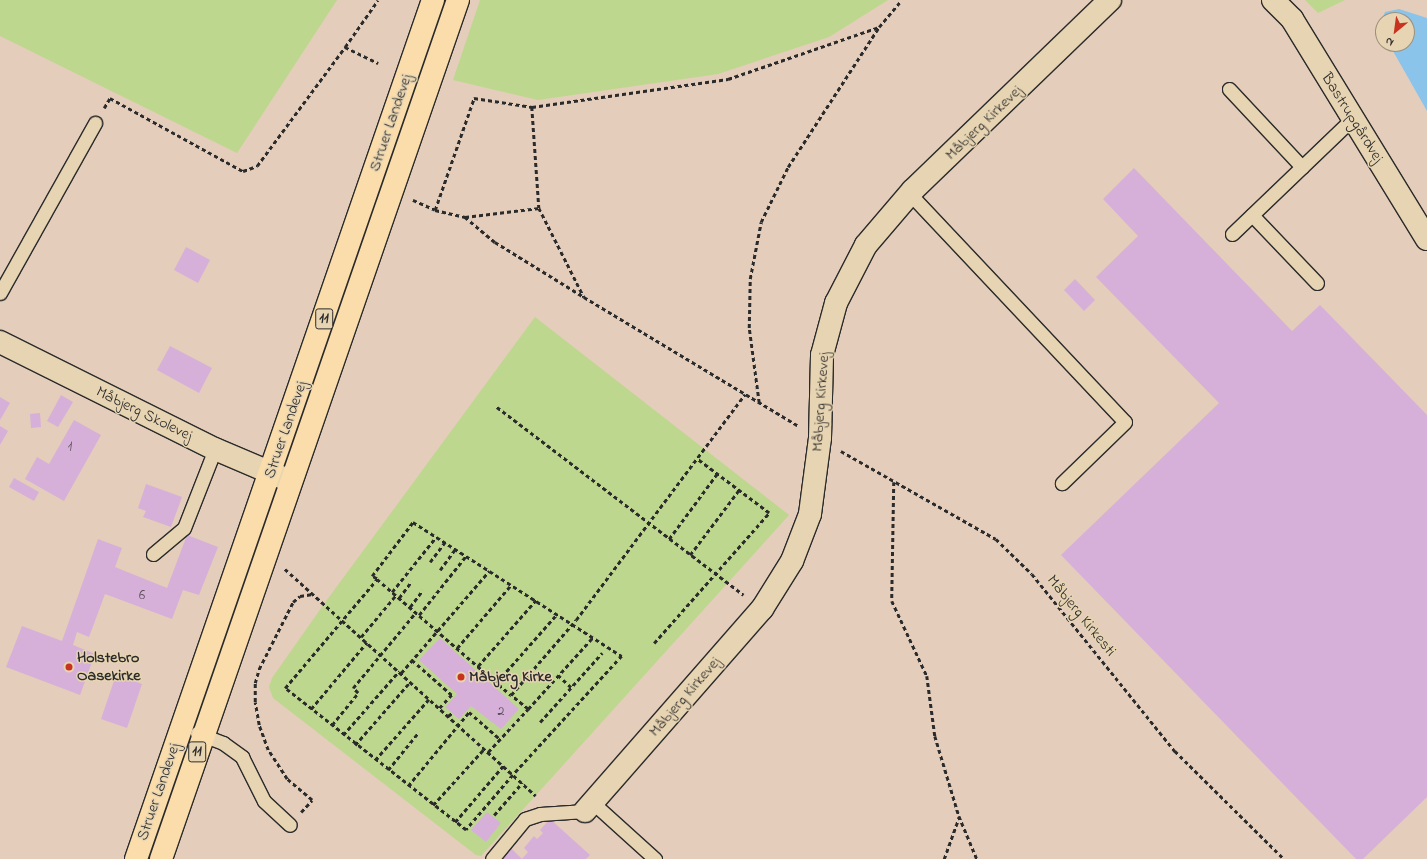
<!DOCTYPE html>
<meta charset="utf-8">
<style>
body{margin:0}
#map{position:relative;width:1427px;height:859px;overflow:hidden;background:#e4cdba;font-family:"Indie Flower",sans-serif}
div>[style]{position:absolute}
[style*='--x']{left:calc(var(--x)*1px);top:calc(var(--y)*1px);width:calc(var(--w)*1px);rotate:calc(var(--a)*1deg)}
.green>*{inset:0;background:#bdd78e}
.water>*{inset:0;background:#8bc4ea}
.building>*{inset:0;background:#d6b0d9}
.path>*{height:2.5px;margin-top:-1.25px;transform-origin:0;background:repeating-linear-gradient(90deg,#2b2b2b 0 4px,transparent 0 7px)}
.roads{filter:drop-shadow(1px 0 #2b2b2b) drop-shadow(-1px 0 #2b2b2b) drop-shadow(0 1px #2b2b2b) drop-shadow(0 -1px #2b2b2b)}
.lane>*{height:13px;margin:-6.5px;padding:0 6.5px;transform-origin:6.5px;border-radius:6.5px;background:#e7d4b2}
.street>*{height:22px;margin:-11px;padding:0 11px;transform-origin:11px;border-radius:11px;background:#e7d4b2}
.secondary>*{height:22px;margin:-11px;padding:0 11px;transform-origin:11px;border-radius:11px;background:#e7d4b2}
.primary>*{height:22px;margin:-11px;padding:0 11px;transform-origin:11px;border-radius:11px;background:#fbddab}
.dots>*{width:11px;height:11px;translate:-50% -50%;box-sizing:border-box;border:2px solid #e7d4b2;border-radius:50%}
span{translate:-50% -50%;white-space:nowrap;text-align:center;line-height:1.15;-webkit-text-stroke:3px #e7d4b2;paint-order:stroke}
.number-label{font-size:14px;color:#564c56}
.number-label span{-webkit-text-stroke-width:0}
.shield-label span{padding:1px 3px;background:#e7d4b2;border:1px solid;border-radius:3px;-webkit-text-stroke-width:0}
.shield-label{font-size:15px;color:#2b2b2b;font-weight:700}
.street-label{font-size:16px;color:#2b2b2b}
.poi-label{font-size:16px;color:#2b2b2b;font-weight:700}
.left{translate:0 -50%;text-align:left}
.north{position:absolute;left:1375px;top:12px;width:40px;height:40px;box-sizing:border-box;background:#e7d4b2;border:1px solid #9c907c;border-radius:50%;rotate:209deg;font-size:11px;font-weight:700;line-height:16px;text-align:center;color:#2b2b2b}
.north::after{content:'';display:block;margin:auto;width:14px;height:18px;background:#c8321e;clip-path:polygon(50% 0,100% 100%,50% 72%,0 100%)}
</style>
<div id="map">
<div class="green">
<i style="clip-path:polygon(0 0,337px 0,237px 153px,0 36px)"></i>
<i style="clip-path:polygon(480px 0,888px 0,829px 37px,718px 74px,538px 100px,453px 80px)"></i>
<i style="clip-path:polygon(1305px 0,1345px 0,1318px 13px)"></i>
<i style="clip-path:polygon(535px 317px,789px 515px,481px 856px,476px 855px,273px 698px,269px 687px,272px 678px,324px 604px)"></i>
</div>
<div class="water">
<i style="clip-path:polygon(1399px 9px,1427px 18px,1427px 111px,1389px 44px,1407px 44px,1407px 20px,1383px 20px,1383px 34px,1379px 27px,1385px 12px)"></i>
</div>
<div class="building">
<i style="clip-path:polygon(1134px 168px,1292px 331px,1320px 305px,1427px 415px,1427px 797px,1363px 859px,1356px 859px,1061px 555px,1219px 403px,1096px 277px,1138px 236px,1103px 199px)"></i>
<i style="clip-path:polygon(186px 247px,210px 260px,198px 283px,174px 270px)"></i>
<i style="clip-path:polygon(1075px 279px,1095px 300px,1084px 311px,1064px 290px)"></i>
<i style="clip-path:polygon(170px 346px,212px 368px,199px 393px,157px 370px)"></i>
<i style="clip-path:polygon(61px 395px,73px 402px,58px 427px,47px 421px)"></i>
<i style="clip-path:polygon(0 397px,10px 403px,0 420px)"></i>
<i style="clip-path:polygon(40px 413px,41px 427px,31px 428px,30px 414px)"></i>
<i style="clip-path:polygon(74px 420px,101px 435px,64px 501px,25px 479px,37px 457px,49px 464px)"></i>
<i style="clip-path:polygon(0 426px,8px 431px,0 445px)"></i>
<i style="clip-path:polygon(14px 478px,39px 492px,34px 501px,9px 487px)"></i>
<i style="clip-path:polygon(146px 484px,182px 497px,171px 527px,143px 517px,146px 511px,138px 508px)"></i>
<i style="clip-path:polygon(187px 535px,218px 547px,199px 595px,183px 590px,172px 619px,105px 594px,89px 637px,77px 632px,73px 645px,95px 654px,80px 695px,6px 667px,22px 626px,62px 641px,98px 539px,122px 548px,115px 567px,167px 588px)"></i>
<i style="clip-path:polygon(440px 638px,519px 709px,501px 729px,471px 706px,459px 719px,445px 707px,457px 694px,419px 660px)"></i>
<i style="clip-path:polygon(116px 675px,142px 684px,127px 728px,101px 719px)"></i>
<i style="clip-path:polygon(487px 812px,501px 823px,486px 842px,471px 830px)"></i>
<i style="clip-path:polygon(550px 819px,590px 855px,586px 859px,500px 859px,510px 847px,522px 859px,528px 852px,524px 848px,534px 836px,537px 839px,543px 833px,540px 830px)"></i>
</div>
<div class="path">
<i style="--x:345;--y:47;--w:57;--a:-54.9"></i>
<i style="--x:532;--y:107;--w:101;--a:86"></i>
<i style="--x:539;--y:208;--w:100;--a:63.2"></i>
<i style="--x:584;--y:297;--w:249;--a:31"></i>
<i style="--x:104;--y:108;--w:12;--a:-59"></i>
<i style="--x:110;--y:98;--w:152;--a:28.8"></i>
<i style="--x:243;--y:171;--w:15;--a:-20"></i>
<i style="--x:257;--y:166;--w:148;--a:-53.5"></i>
<i style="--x:345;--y:47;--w:37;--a:26"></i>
<i style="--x:413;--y:200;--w:24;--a:24"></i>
<i style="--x:435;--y:210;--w:31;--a:13"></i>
<i style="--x:465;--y:217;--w:75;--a:-6.9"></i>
<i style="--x:435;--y:210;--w:119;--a:-70.8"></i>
<i style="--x:474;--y:98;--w:59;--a:8.8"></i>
<i style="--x:532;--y:107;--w:198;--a:-8.1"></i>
<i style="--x:728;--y:79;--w:160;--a:-19"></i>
<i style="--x:879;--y:27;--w:35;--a:-50"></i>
<i style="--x:465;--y:217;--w:39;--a:40"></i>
<i style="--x:495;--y:242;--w:105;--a:31.7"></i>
<i style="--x:759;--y:403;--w:76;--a:-97.6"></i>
<i style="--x:749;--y:328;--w:49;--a:-88.8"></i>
<i style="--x:750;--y:279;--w:58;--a:-79.1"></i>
<i style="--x:761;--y:222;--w:61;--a:-63.9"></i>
<i style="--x:788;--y:167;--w:167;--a:-57"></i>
<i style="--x:497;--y:407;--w:310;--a:37.3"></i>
<i style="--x:841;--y:451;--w:178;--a:29.6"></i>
<i style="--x:996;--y:539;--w:50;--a:44.2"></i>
<i style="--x:1032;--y:574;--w:228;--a:51.1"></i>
<i style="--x:1175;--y:751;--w:153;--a:44.7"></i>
<i style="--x:894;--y:482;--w:119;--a:91"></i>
<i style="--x:892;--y:601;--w:83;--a:65"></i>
<i style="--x:927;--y:676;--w:61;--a:82.4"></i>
<i style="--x:935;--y:736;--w:84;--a:73.3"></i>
<i style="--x:959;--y:816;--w:47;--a:67.3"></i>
<i style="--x:413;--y:522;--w:248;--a:32.7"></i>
<i style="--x:622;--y:656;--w:161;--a:132.5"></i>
<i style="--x:513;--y:775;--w:72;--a:130.5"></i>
<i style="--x:466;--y:830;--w:230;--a:-141.9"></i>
<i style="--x:285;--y:688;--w:143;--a:-49.8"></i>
<i style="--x:377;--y:579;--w:6;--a:-149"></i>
<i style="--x:372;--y:576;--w:68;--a:-52.8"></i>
<i style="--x:669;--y:539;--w:81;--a:-53.6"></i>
<i style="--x:690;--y:555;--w:81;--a:-53"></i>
<i style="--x:430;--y:562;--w:25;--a:-53"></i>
<i style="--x:285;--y:569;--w:338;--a:42.1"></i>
<i style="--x:440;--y:570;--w:26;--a:-54"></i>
<i style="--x:377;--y:579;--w:177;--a:40.9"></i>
<i style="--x:392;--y:592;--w:70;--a:-51.3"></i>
<i style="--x:399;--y:598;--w:21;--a:-53"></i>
<i style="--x:410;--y:607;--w:21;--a:-53"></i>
<i style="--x:419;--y:615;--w:75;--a:-51.5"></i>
<i style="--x:361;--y:637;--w:55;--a:-50.2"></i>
<i style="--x:654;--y:643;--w:174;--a:-48.5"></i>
<i style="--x:769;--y:513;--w:90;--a:-143.1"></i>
<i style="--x:457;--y:648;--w:83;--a:-49.4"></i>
<i style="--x:412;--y:660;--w:53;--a:41.2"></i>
<i style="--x:452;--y:695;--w:18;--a:133"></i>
<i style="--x:478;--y:666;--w:88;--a:-48.7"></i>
<i style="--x:401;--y:673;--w:135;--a:-49.2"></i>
<i style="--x:558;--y:675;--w:18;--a:43"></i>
<i style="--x:497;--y:682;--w:91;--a:-48.6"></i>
<i style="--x:311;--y:709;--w:87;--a:-50.1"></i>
<i style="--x:528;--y:709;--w:97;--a:-47.9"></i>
<i style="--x:448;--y:716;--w:5;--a:-37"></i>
<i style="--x:540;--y:722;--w:93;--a:-48.1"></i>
<i style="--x:332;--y:725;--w:41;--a:-50.9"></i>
<i style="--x:358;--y:693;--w:7;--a:-135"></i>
<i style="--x:353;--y:688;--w:99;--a:-50.3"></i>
<i style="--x:343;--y:735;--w:85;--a:-48.8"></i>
<i style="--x:355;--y:745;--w:84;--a:-48.9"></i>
<i style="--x:488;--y:752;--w:59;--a:-47.1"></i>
<i style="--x:528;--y:709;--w:22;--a:-141"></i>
<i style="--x:511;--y:695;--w:99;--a:-49.1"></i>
<i style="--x:576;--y:620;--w:282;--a:-53.2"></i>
<i style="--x:375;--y:760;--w:81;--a:-48.5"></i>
<i style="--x:388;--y:770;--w:48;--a:-51"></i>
<i style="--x:408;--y:786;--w:96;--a:-50.5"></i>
<i style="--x:469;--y:712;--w:41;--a:41.1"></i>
<i style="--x:433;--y:805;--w:76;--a:-47.7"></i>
<i style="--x:301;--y:812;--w:16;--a:-47"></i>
<i style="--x:312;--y:800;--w:33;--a:-140"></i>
<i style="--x:287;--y:779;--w:35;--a:-123"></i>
<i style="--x:268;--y:750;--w:27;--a:-110"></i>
<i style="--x:259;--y:725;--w:23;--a:-100"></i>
<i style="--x:255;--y:702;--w:19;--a:-90"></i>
<i style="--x:255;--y:683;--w:15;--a:-74"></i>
<i style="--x:259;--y:669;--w:75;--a:-63.1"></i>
<i style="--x:293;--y:602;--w:9;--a:-41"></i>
<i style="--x:300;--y:596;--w:13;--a:-9"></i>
<i style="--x:494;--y:815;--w:43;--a:-48.8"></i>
<i style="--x:455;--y:822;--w:74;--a:-49.4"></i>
<i style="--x:944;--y:859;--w:45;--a:-70.3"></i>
</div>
<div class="roads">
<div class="lane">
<i style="--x:1229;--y:89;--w:107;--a:46.9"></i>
<i style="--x:910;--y:194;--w:313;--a:46.7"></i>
<i style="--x:1125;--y:422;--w:88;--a:135.9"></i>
<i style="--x:1252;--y:215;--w:94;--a:46.3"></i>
<i style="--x:1232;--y:234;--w:168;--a:-43.8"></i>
<i style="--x:0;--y:293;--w:195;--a:-60.8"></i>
<i style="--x:153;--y:554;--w:40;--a:-40"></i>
<i style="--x:184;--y:528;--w:85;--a:-68.6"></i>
<i style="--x:197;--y:733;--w:28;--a:21"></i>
<i style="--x:223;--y:743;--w:24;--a:36"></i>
<i style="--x:242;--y:757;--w:49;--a:63.4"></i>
<i style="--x:264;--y:801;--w:35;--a:43"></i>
<i style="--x:592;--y:802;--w:85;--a:42.1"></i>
<i style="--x:492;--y:859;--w:52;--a:-50.5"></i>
<i style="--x:525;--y:819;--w:16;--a:-18"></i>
<i style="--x:540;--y:814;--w:45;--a:-3.8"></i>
</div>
<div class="street">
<i style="--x:0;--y:342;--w:240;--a:26.5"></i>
<i style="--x:215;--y:449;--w:82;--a:23.1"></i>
<i style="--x:585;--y:811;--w:269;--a:-48.8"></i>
<i style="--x:762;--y:609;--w:57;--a:-58"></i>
<i style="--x:792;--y:561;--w:50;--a:-69"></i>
<i style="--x:810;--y:514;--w:77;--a:-82.5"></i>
<i style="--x:820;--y:438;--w:83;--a:-88.6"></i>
<i style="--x:822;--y:355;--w:54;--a:-74.9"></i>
<i style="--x:836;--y:303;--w:65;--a:-62.7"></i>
<i style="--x:866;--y:245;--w:72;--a:-49.5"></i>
<i style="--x:913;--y:190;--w:274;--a:-44"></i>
</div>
<div class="secondary">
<i style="--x:1273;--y:0;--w:27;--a:45"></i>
<i style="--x:1292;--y:19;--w:258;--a:58.5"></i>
</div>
<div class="primary">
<i style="--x:136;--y:859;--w:909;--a:-70.93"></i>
<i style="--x:161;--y:859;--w:909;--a:-70.93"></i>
</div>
</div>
<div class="dots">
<i style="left:69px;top:667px;background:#c8321e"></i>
<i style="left:461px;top:677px;background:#c8321e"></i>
</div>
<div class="number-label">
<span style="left:70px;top:447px">1</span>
<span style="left:142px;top:596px">6</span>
<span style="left:501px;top:712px">2</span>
</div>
<div class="shield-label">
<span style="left:324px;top:319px">11</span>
<span style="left:197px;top:752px">11</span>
</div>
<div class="street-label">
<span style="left:1352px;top:118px;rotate:58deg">Bastrupgårdvej</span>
<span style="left:391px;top:123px;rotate:-71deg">Struer Landevej</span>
<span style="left:984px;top:123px;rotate:-44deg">Måbjerg Kirkevej</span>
<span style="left:821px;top:402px;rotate:-86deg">Måbjerg Kirkevej</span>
<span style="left:144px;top:414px;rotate:26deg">Måbjerg Skolevej</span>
<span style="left:286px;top:430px;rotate:-71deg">Struer Landevej</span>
<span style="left:1081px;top:616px;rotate:51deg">Måbjerg Kirkesti</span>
<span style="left:685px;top:697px;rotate:-49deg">Måbjerg Kirkevej</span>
<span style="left:159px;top:792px;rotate:-71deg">Struer Landevej</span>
</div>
<div class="poi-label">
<span class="left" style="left:77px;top:667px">Holstebro<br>Oasekirke</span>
<span class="left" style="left:469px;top:677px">Måbjerg Kirke</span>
</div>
<div class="north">N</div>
</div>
